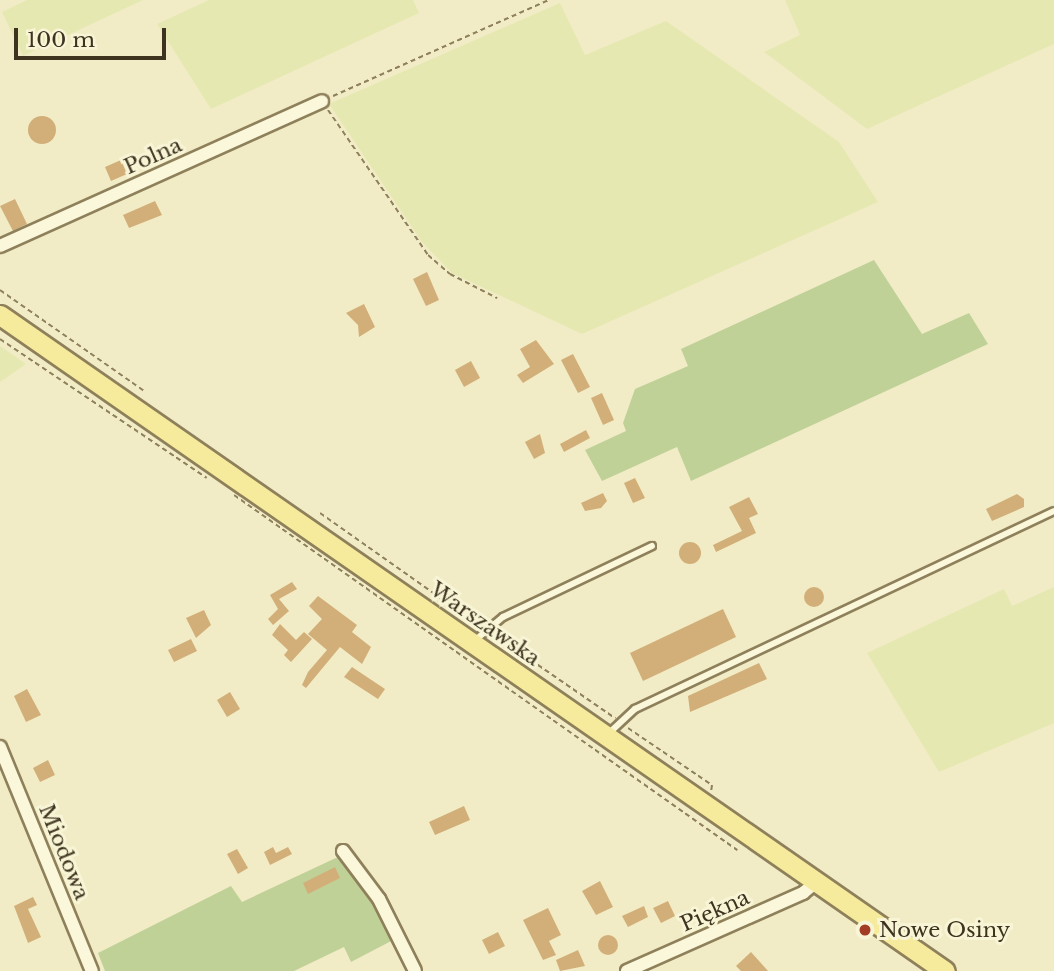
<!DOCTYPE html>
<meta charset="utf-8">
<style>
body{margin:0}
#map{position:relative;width:1054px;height:971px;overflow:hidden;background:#f1ecc6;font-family:"Libre Baskerville",serif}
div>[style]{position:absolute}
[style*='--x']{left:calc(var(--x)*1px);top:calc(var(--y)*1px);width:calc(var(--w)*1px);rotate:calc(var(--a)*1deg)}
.farmland>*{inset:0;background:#e6e8b2}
.green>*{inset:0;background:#c0d198}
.building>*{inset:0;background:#d2af79}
.round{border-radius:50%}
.path>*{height:2px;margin-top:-1px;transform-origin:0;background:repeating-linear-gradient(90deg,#8e805a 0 5px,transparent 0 8.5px)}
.roads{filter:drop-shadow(2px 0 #8e805a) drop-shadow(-2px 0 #8e805a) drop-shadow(0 2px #8e805a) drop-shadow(0 -2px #8e805a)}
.lane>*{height:6px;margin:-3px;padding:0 3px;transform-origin:3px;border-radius:3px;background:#fbf7da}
.street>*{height:12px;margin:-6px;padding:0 6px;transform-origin:6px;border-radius:6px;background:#fbf7da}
.primary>*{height:19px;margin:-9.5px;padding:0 9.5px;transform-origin:9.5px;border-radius:9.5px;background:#f6eb9c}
.dots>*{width:19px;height:19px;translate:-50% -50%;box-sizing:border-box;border:4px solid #f8f5d6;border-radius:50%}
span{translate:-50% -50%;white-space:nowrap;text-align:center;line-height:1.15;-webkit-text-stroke:6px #f8f5d6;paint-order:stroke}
.street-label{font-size:21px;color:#3e331f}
.poi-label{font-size:21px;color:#3e331f}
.left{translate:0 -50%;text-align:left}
.scale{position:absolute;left:14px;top:28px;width:152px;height:32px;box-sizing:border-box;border:4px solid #3e331f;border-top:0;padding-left:9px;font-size:21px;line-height:24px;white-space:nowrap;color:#3e331f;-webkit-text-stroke:5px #f8f5d6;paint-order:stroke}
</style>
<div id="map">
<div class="farmland">
<i style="clip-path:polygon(27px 0,143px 0,23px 56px,2px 12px)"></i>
<i style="clip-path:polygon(209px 0,413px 0,419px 13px,211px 109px,157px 24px)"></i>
<i style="clip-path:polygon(785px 0,1054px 0,1054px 44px,867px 129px,764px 52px,800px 35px)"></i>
<i style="clip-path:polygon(560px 3px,585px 55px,666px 21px,839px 142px,878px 202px,582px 334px,452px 273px,422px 242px,329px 104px)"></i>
<i style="clip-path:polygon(0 346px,26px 364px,0 382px)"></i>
<i style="clip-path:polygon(1054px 587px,1054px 723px,939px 772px,867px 653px,1004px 589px,1012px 606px)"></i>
</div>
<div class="green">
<i style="clip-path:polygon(874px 260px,922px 334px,969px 313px,988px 344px,691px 481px,677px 447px,602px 481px,585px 450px,626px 431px,623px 423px,635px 389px,688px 366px,681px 349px)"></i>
<i style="clip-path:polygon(340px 856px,370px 892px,395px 939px,351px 962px,344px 947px,294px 971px,105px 971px,98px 953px,231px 886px,242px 902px)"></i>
</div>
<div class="building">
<i class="round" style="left:28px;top:116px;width:28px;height:28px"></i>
<i style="clip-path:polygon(121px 160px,127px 174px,111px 181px,105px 167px)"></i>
<i style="clip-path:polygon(15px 199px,27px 224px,13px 231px,0 206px)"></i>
<i style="clip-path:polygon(155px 201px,162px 215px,129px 228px,123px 215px)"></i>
<i style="clip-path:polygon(427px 272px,439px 300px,426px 306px,413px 279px)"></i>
<i style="clip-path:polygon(364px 304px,375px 327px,359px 337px,358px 325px,346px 313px)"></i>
<i style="clip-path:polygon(536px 340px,554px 364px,523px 383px,517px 375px,530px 367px,520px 349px)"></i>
<i style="clip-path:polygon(573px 354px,590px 387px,578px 393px,561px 360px)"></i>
<i style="clip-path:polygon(471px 361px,480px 378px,464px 387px,455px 370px)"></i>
<i style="clip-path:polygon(602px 393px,614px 420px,603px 425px,591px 398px)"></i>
<i style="clip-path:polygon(586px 430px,590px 438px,564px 452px,560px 444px)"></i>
<i style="clip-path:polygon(540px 434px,545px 453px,534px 459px,525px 442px)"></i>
<i style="clip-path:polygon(635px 478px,645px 498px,633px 503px,624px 483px)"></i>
<i style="clip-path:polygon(603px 493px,607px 501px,601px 508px,585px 511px,581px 503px)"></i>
<i style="clip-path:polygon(1017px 494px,1024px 499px,1024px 507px,992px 521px,986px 509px)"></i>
<i style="clip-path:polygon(749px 497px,758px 514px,749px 518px,756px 533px,716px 552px,713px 545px,742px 531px,729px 507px)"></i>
<i class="round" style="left:679px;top:542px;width:22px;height:22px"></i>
<i style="clip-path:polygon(292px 582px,297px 589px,279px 599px,289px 611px,273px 625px,268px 619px,278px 609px,270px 595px)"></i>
<i class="round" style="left:804px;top:587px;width:20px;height:20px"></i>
<i style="clip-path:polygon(318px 596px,357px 625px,352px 632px,371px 647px,362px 664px,340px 647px,306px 688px,302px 685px,308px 672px,327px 650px,308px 634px,322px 619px,309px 606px)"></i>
<i style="clip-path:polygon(723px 609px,736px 637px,643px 681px,630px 653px)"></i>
<i style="clip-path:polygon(204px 610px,211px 625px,196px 638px,186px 618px)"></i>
<i style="clip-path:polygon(280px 624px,296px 640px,304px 632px,312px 639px,291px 662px,284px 655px,288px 650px,272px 635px)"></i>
<i style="clip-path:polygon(191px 639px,197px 651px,174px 662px,168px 650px)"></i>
<i style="clip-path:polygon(759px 663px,767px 679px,690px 712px,688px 696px)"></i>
<i style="clip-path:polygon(352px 667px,385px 689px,378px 699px,344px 677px)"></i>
<i style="clip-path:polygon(27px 689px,41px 715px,26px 722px,14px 696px)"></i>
<i style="clip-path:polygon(230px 692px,240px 709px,227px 717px,217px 700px)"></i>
<i style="clip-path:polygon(48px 760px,55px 775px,40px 782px,33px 768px)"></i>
<i style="clip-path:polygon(464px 806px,470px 820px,435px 835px,429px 822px)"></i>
<i style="clip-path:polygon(273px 847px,276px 853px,288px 847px,292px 854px,270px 865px,264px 852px)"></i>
<i style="clip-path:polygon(237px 849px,248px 868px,238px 874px,227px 854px)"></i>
<i style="clip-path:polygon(335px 867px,340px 878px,308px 894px,303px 883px)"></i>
<i style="clip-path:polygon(600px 881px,613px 907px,596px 915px,582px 891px)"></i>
<i style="clip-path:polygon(33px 897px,37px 905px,28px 909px,41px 937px,28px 943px,14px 906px)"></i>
<i style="clip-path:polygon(668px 901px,675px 916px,661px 923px,653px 908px)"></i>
<i style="clip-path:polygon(644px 906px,648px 917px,628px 927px,622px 916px)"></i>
<i style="clip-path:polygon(548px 908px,561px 935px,549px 941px,556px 955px,543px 960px,523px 920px)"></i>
<i style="clip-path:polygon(498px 932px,505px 946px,489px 954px,482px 940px)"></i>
<i class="round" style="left:598px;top:935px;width:20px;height:20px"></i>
<i style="clip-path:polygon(578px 950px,585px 966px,560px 971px,556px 960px)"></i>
<i style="clip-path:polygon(751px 952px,768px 971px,741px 971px,736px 966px)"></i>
</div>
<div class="path">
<i style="--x:333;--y:96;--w:236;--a:-24"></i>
<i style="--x:328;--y:110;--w:176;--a:55.4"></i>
<i style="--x:428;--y:255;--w:29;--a:41"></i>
<i style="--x:450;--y:274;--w:53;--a:27.1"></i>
<i style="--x:0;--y:290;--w:176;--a:35"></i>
<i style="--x:0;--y:339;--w:249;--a:33.9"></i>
<i style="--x:234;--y:495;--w:616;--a:35.21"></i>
<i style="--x:320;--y:513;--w:194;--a:35.2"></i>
<i style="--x:496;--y:636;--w:145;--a:34.6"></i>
<i style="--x:628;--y:728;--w:102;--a:34.2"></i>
<i style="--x:712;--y:785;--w:7;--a:98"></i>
</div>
<div class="roads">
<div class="lane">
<i style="--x:473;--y:642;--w:39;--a:-40"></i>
<i style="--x:503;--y:617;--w:165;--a:-25.5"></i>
<i style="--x:607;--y:735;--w:38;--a:-43"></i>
<i style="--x:635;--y:709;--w:463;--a:-25.3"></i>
</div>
<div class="street">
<i style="--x:0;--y:246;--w:353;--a:-24.2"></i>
<i style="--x:0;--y:747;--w:242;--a:67.7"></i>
<i style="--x:343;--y:851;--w:60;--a:53.1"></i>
<i style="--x:379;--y:899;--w:80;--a:63.4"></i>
<i style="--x:627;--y:971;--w:193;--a:-23.9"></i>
<i style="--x:803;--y:893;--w:17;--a:-40"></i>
</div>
<div class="primary">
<i style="--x:0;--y:315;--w:1150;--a:34.77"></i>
</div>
</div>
<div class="dots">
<i style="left:865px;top:930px;background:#a23c25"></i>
</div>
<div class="street-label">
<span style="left:153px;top:156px;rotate:-24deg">Polna</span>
<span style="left:485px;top:624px;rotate:35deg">Warszawska</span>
<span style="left:64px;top:852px;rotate:68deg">Miodowa</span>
<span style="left:715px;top:911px;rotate:-24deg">Piękna</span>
</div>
<div class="poi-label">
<span class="left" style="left:879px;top:930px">Nowe Osiny</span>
</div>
<div class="scale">100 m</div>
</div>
